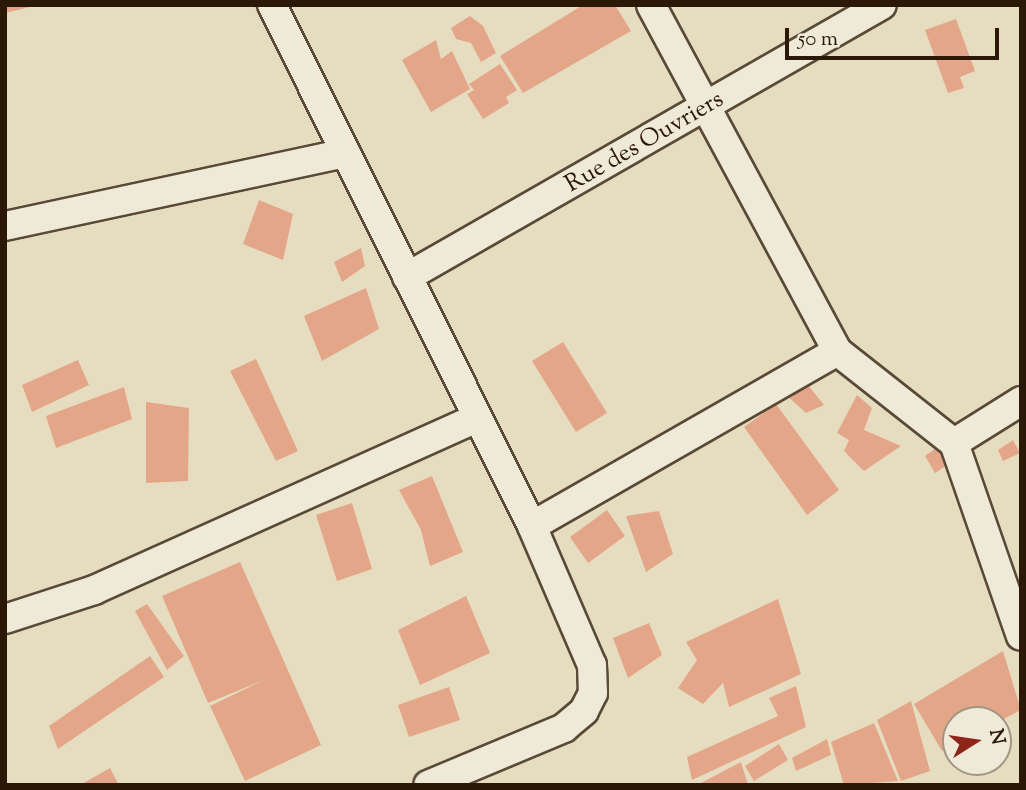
<!DOCTYPE html>
<style>
body{margin:0}
#map{position:relative;width:1026px;height:790px;overflow:hidden;background:#e6ddc1;font-family:"Sorts Mill Goudy",serif}
div>[style]{position:absolute}
[style*='--x']{left:calc(var(--x)*1px);top:calc(var(--y)*1px);width:calc(var(--w)*1px);rotate:calc(var(--a)*1deg)}
.building>*{inset:0;background:#e4a688}
.roads{filter:drop-shadow(2px 0 #5a4936) drop-shadow(-2px 0 #5a4936) drop-shadow(0 2px #5a4936) drop-shadow(0 -2px #5a4936)}
.street>*{height:28px;margin:-14px;padding:0 14px;transform-origin:14px;border-radius:14px;background:#efe9d7}
span{translate:-50% -50%;white-space:nowrap;text-align:center;line-height:1.15;-webkit-text-stroke:6px #efe9d7;paint-order:stroke}
.street-label{font-size:24px;color:#2c1807}
.frame{position:absolute;inset:0;border:7px solid #2c1807;pointer-events:none}
.north{position:absolute;left:942px;top:706px;width:70px;height:70px;box-sizing:border-box;background:#efe9d7;border:2px solid #a19584;border-radius:50%;rotate:78deg;font-size:19px;font-weight:700;line-height:28px;text-align:center;color:#2c1807}
.north::after{content:'';display:block;margin:auto;width:24px;height:32px;background:#8f2418;clip-path:polygon(50% 0,100% 100%,50% 72%,0 100%)}
.scale{position:absolute;left:785px;top:28px;width:214px;height:32px;box-sizing:border-box;border:4px solid #2c1807;border-top:0;padding-left:9px;font-size:21px;line-height:24px;white-space:nowrap;color:#2c1807;-webkit-text-stroke:5px #efe9d7;paint-order:stroke}
</style>
<div id="map">
<div class="building">
<i style="clip-path:polygon(5px 5px,34px 5px,34px 6px,5px 13px)"></i>
<i style="clip-path:polygon(583px 5px,615px 5px,631px 31px,523px 93px,500px 56px)"></i>
<i style="clip-path:polygon(470px 16px,483px 26px,496px 53px,481px 62px,471px 43px,456px 39px,451px 28px)"></i>
<i style="clip-path:polygon(956px 19px,975px 71px,960px 77px,964px 88px,948px 93px,925px 30px)"></i>
<i style="clip-path:polygon(436px 40px,441px 59px,452px 51px,470px 89px,431px 112px,402px 60px)"></i>
<i style="clip-path:polygon(500px 64px,517px 90px,506px 97px,509px 103px,483px 119px,467px 94px,474px 90px,469px 84px)"></i>
<i style="clip-path:polygon(259px 200px,293px 214px,283px 260px,243px 244px)"></i>
<i style="clip-path:polygon(361px 248px,365px 266px,342px 282px,334px 262px)"></i>
<i style="clip-path:polygon(366px 288px,379px 329px,322px 361px,304px 316px)"></i>
<i style="clip-path:polygon(563px 342px,607px 413px,576px 432px,532px 361px)"></i>
<i style="clip-path:polygon(256px 359px,298px 451px,276px 461px,230px 371px)"></i>
<i style="clip-path:polygon(78px 360px,89px 385px,32px 412px,22px 385px)"></i>
<i style="clip-path:polygon(804px 380px,824px 405px,806px 413px,785px 394px)"></i>
<i style="clip-path:polygon(124px 387px,132px 419px,56px 448px,46px 416px)"></i>
<i style="clip-path:polygon(857px 395px,872px 408px,864px 430px,901px 446px,864px 471px,844px 451px,849px 440px,837px 433px)"></i>
<i style="clip-path:polygon(146px 402px,189px 408px,188px 481px,146px 483px)"></i>
<i style="clip-path:polygon(776px 404px,839px 490px,807px 515px,744px 427px)"></i>
<i style="clip-path:polygon(1013px 440px,1020px 453px,1003px 461px,998px 450px)"></i>
<i style="clip-path:polygon(939px 446px,950px 463px,935px 473px,925px 456px)"></i>
<i style="clip-path:polygon(432px 476px,463px 552px,430px 566px,421px 530px,399px 490px)"></i>
<i style="clip-path:polygon(352px 503px,372px 569px,337px 581px,316px 515px)"></i>
<i style="clip-path:polygon(607px 510px,625px 536px,588px 563px,570px 537px)"></i>
<i style="clip-path:polygon(659px 511px,673px 554px,646px 572px,626px 516px)"></i>
<i style="clip-path:polygon(240px 562px,321px 745px,245px 781px,210px 706px,266px 679px,208px 703px,162px 596px)"></i>
<i style="clip-path:polygon(466px 596px,490px 653px,420px 685px,398px 630px)"></i>
<i style="clip-path:polygon(778px 599px,801px 674px,729px 707px,723px 683px,703px 704px,678px 688px,697px 660px,686px 642px)"></i>
<i style="clip-path:polygon(147px 604px,184px 656px,167px 670px,135px 611px)"></i>
<i style="clip-path:polygon(649px 623px,662px 655px,628px 678px,613px 638px)"></i>
<i style="clip-path:polygon(1003px 651px,1021px 710px,998px 722px,956px 720px,956px 744px,942px 751px,914px 704px)"></i>
<i style="clip-path:polygon(150px 656px,164px 677px,58px 749px,49px 726px)"></i>
<i style="clip-path:polygon(796px 686px,806px 727px,692px 780px,687px 757px,778px 716px,769px 698px)"></i>
<i style="clip-path:polygon(449px 687px,460px 720px,409px 737px,398px 705px)"></i>
<i style="clip-path:polygon(911px 701px,930px 771px,901px 781px,877px 720px)"></i>
<i style="clip-path:polygon(874px 723px,898px 781px,844px 785px,831px 742px)"></i>
<i style="clip-path:polygon(827px 739px,831px 755px,796px 771px,792px 758px)"></i>
<i style="clip-path:polygon(779px 744px,788px 760px,754px 781px,745px 766px)"></i>
<i style="clip-path:polygon(741px 762px,748px 785px,697px 785px)"></i>
<i style="clip-path:polygon(110px 768px,119px 785px,80px 785px)"></i>
</div>
<div class="roads">
<div class="street">
<i style="--x:272;--y:5;--w:582;--a:63.48"></i>
<i style="--x:532;--y:526;--w:151;--a:66.7"></i>
<i style="--x:592;--y:665;--w:28;--a:88"></i>
<i style="--x:593;--y:693;--w:20;--a:117"></i>
<i style="--x:584;--y:711;--w:26;--a:140"></i>
<i style="--x:564;--y:728;--w:147;--a:157.3"></i>
<i style="--x:651;--y:5;--w:393;--a:61.7"></i>
<i style="--x:837;--y:351;--w:149;--a:38.2"></i>
<i style="--x:954;--y:443;--w:204;--a:70.9"></i>
<i style="--x:5;--y:226;--w:348;--a:-12.1"></i>
<i style="--x:407;--y:277;--w:547;--a:-29.8"></i>
<i style="--x:954;--y:443;--w:79;--a:-32.1"></i>
<i style="--x:532;--y:526;--w:352;--a:-29.8"></i>
<i style="--x:5;--y:619;--w:94;--a:-18"></i>
<i style="--x:94;--y:590;--w:418;--a:-24.2"></i>
</div>
</div>
<div class="street-label">
<span style="left:645px;top:143px;rotate:-30deg">Rue des Ouvriers</span>
</div>
<div class="frame"></div>
<div class="north">N</div>
<div class="scale">50 m</div>
</div>
